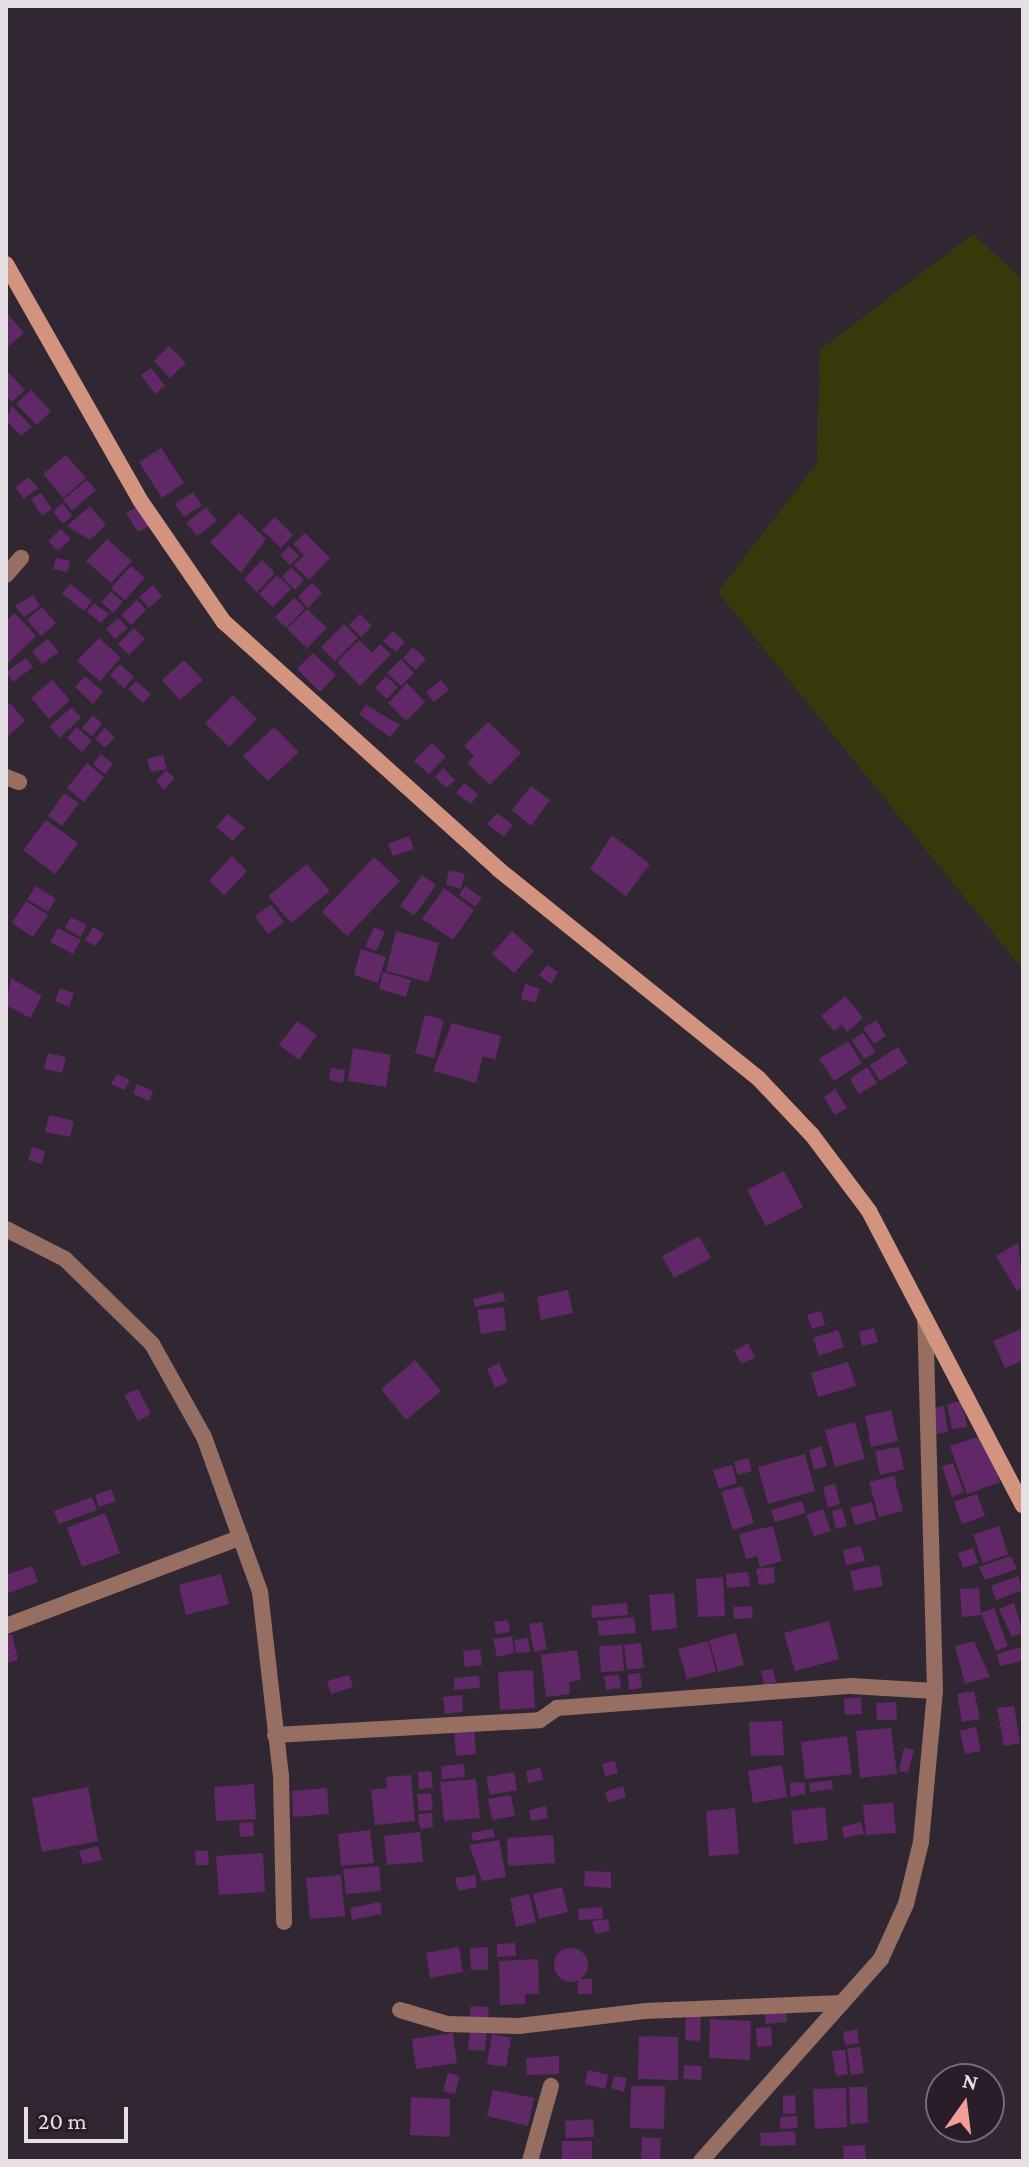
<!DOCTYPE html>
<style>
body{margin:0}
#map{position:relative;width:1029px;height:2167px;overflow:hidden;background:#312732;font-family:"Crimson Pro",serif}
div>[style]{position:absolute}
[style*='--x']{left:calc(var(--x)*1px);top:calc(var(--y)*1px);width:calc(var(--w)*1px);rotate:calc(var(--a)*1deg)}
.green>*{inset:0;background:#363a0a}
.building>*{inset:0;background:#612868}
.round{border-radius:50%}
.service>*{height:16px;margin:-8px;padding:0 8px;transform-origin:8px;border-radius:8px;background:#966e62}
.minor>*{height:16px;margin:-8px;padding:0 8px;transform-origin:8px;border-radius:8px;background:#966e62}
.secondary>*{height:16px;margin:-8px;padding:0 8px;transform-origin:8px;border-radius:8px;background:#d3947f}
span{translate:-50% -50%;white-space:nowrap;text-align:center;line-height:1.15;-webkit-text-stroke:6px #281d28;paint-order:stroke}
.frame{position:absolute;inset:0;border:8px solid #e6dfe6;pointer-events:none}
.north{position:absolute;left:925px;top:2063px;width:80px;height:80px;box-sizing:border-box;background:#281d28;border:2px solid #746b74;border-radius:50%;rotate:14deg;font-size:22px;font-weight:700;line-height:32px;text-align:center;color:#e6dfe6}
.north::after{content:'';display:block;margin:auto;width:28px;height:36px;background:#f59b99;clip-path:polygon(50% 0,100% 100%,50% 72%,0 100%)}
.scale{position:absolute;left:24px;top:2107px;width:104px;height:36px;box-sizing:border-box;border:4px solid #e6dfe6;border-top:0;padding-left:10px;font-size:24px;line-height:28px;white-space:nowrap;color:#e6dfe6;-webkit-text-stroke:6px #281d28;paint-order:stroke}
</style>
<div id="map">
<div class="green">
<i style="clip-path:polygon(973px 234px,1023px 280px,1023px 970px,718px 592px,817px 463px,820px 350px)"></i>
</div>
<div class="building">
<i style="clip-path:polygon(6px 312px,24px 333px,6px 348px)"></i>
<i style="clip-path:polygon(169px 346px,186px 363px,170px 378px,154px 361px)"></i>
<i style="clip-path:polygon(151px 368px,165px 386px,155px 394px,141px 375px)"></i>
<i style="clip-path:polygon(8px 372px,25px 390px,12px 402px,6px 396px)"></i>
<i style="clip-path:polygon(31px 390px,51px 411px,37px 425px,16px 404px)"></i>
<i style="clip-path:polygon(12px 406px,32px 427px,21px 436px,6px 420px)"></i>
<i style="clip-path:polygon(161px 448px,184px 483px,162px 498px,139px 462px)"></i>
<i style="clip-path:polygon(66px 455px,86px 478px,63px 498px,43px 474px)"></i>
<i style="clip-path:polygon(29px 477px,38px 488px,24px 499px,15px 487px)"></i>
<i style="clip-path:polygon(87px 480px,96px 490px,72px 511px,63px 500px)"></i>
<i style="clip-path:polygon(193px 492px,202px 505px,184px 517px,175px 504px)"></i>
<i style="clip-path:polygon(41px 493px,52px 509px,42px 516px,31px 499px)"></i>
<i style="clip-path:polygon(62px 503px,72px 515px,63px 524px,53px 512px)"></i>
<i style="clip-path:polygon(90px 506px,106px 525px,90px 540px,67px 526px)"></i>
<i style="clip-path:polygon(137px 507px,149px 526px,138px 532px,126px 513px)"></i>
<i style="clip-path:polygon(206px 507px,217px 521px,197px 536px,186px 523px)"></i>
<i style="clip-path:polygon(239px 513px,266px 539px,241px 573px,210px 542px)"></i>
<i style="clip-path:polygon(275px 517px,293px 535px,281px 548px,262px 530px)"></i>
<i style="clip-path:polygon(61px 529px,71px 539px,58px 551px,48px 541px)"></i>
<i style="clip-path:polygon(305px 533px,330px 558px,309px 580px,294px 565px,304px 555px,293px 544px)"></i>
<i style="clip-path:polygon(107px 539px,132px 561px,111px 583px,86px 561px)"></i>
<i style="clip-path:polygon(289px 546px,299px 556px,290px 565px,280px 555px)"></i>
<i style="clip-path:polygon(56px 558px,70px 561px,67px 572px,53px 569px)"></i>
<i style="clip-path:polygon(262px 560px,275px 573px,257px 592px,244px 579px)"></i>
<i style="clip-path:polygon(131px 566px,145px 578px,125px 600px,111px 588px)"></i>
<i style="clip-path:polygon(291px 567px,304px 580px,295px 590px,282px 577px)"></i>
<i style="clip-path:polygon(277px 575px,291px 589px,273px 607px,259px 594px)"></i>
<i style="clip-path:polygon(312px 583px,322px 593px,308px 608px,298px 597px)"></i>
<i style="clip-path:polygon(70px 584px,92px 601px,84px 611px,62px 594px)"></i>
<i style="clip-path:polygon(153px 585px,162px 596px,149px 608px,139px 597px)"></i>
<i style="clip-path:polygon(111px 592px,123px 602px,113px 613px,101px 602px)"></i>
<i style="clip-path:polygon(33px 595px,40px 606px,24px 617px,15px 606px)"></i>
<i style="clip-path:polygon(294px 598px,305px 608px,286px 628px,275px 617px)"></i>
<i style="clip-path:polygon(137px 600px,146px 610px,131px 625px,121px 615px)"></i>
<i style="clip-path:polygon(94px 603px,109px 614px,101px 623px,87px 612px)"></i>
<i style="clip-path:polygon(42px 607px,56px 623px,41px 636px,27px 620px)"></i>
<i style="clip-path:polygon(307px 609px,327px 628px,307px 648px,287px 629px)"></i>
<i style="clip-path:polygon(15px 613px,36px 636px,6px 665px,6px 621px)"></i>
<i style="clip-path:polygon(360px 614px,372px 626px,361px 637px,349px 625px)"></i>
<i style="clip-path:polygon(118px 618px,128px 628px,115px 639px,106px 629px)"></i>
<i style="clip-path:polygon(344px 624px,358px 638px,335px 661px,321px 647px)"></i>
<i style="clip-path:polygon(134px 628px,145px 639px,129px 655px,118px 644px)"></i>
<i style="clip-path:polygon(393px 631px,405px 642px,396px 652px,383px 641px)"></i>
<i style="clip-path:polygon(99px 638px,121px 658px,100px 681px,77px 661px)"></i>
<i style="clip-path:polygon(48px 639px,59px 652px,42px 664px,32px 651px)"></i>
<i style="clip-path:polygon(359px 640px,372px 653px,380px 644px,391px 654px,360px 686px,337px 662px)"></i>
<i style="clip-path:polygon(413px 647px,426px 659px,416px 670px,403px 658px)"></i>
<i style="clip-path:polygon(313px 653px,336px 675px,320px 692px,297px 669px)"></i>
<i style="clip-path:polygon(26px 658px,33px 667px,13px 682px,6px 672px)"></i>
<i style="clip-path:polygon(401px 659px,414px 673px,401px 686px,387px 673px)"></i>
<i style="clip-path:polygon(184px 660px,203px 680px,180px 700px,162px 680px)"></i>
<i style="clip-path:polygon(120px 664px,134px 677px,124px 689px,110px 675px)"></i>
<i style="clip-path:polygon(85px 676px,103px 692px,93px 704px,75px 687px)"></i>
<i style="clip-path:polygon(386px 676px,398px 687px,387px 699px,375px 688px)"></i>
<i style="clip-path:polygon(52px 680px,70px 700px,49px 719px,31px 698px)"></i>
<i style="clip-path:polygon(441px 680px,449px 690px,434px 702px,426px 692px)"></i>
<i style="clip-path:polygon(136px 681px,151px 694px,143px 703px,128px 689px)"></i>
<i style="clip-path:polygon(407px 683px,425px 702px,406px 721px,388px 703px)"></i>
<i style="clip-path:polygon(233px 695px,257px 719px,229px 747px,205px 723px)"></i>
<i style="clip-path:polygon(10px 703px,25px 721px,6px 738px,6px 706px)"></i>
<i style="clip-path:polygon(366px 705px,400px 725px,390px 737px,359px 714px)"></i>
<i style="clip-path:polygon(72px 707px,81px 718px,59px 738px,50px 726px)"></i>
<i style="clip-path:polygon(93px 715px,102px 724px,92px 736px,82px 728px)"></i>
<i style="clip-path:polygon(488px 722px,521px 753px,490px 785px,467px 763px,474px 756px,464px 746px)"></i>
<i style="clip-path:polygon(77px 727px,92px 741px,82px 752px,67px 738px)"></i>
<i style="clip-path:polygon(274px 727px,299px 752px,268px 781px,243px 756px)"></i>
<i style="clip-path:polygon(105px 728px,115px 737px,105px 748px,95px 739px)"></i>
<i style="clip-path:polygon(432px 743px,446px 757px,429px 774px,414px 761px)"></i>
<i style="clip-path:polygon(101px 754px,113px 764px,105px 774px,93px 764px)"></i>
<i style="clip-path:polygon(163px 755px,167px 769px,151px 772px,147px 759px)"></i>
<i style="clip-path:polygon(87px 763px,104px 777px,84px 802px,67px 788px)"></i>
<i style="clip-path:polygon(443px 768px,455px 780px,446px 788px,435px 777px)"></i>
<i style="clip-path:polygon(166px 770px,175px 778px,164px 790px,156px 781px)"></i>
<i style="clip-path:polygon(464px 783px,478px 794px,471px 804px,456px 793px)"></i>
<i style="clip-path:polygon(531px 786px,550px 800px,531px 826px,512px 810px)"></i>
<i style="clip-path:polygon(64px 793px,79px 803px,62px 826px,48px 816px)"></i>
<i style="clip-path:polygon(497px 813px,513px 825px,504px 837px,487px 824px)"></i>
<i style="clip-path:polygon(228px 814px,245px 828px,233px 841px,216px 827px)"></i>
<i style="clip-path:polygon(46px 820px,78px 843px,55px 874px,23px 850px)"></i>
<i style="clip-path:polygon(612px 835px,650px 864px,626px 896px,590px 869px)"></i>
<i style="clip-path:polygon(409px 836px,414px 849px,393px 856px,388px 844px)"></i>
<i style="clip-path:polygon(232px 856px,247px 871px,224px 895px,209px 881px)"></i>
<i style="clip-path:polygon(374px 857px,400px 881px,347px 936px,322px 912px)"></i>
<i style="clip-path:polygon(307px 864px,330px 891px,291px 923px,268px 896px)"></i>
<i style="clip-path:polygon(449px 870px,465px 874px,461px 889px,446px 885px)"></i>
<i style="clip-path:polygon(422px 875px,436px 885px,414px 916px,400px 906px)"></i>
<i style="clip-path:polygon(36px 886px,56px 899px,48px 912px,27px 899px)"></i>
<i style="clip-path:polygon(465px 886px,482px 898px,475px 907px,459px 895px)"></i>
<i style="clip-path:polygon(444px 888px,474px 910px,453px 940px,422px 919px)"></i>
<i style="clip-path:polygon(26px 901px,48px 915px,33px 937px,12px 923px)"></i>
<i style="clip-path:polygon(271px 905px,284px 922px,268px 934px,255px 916px)"></i>
<i style="clip-path:polygon(71px 917px,87px 925px,80px 937px,65px 928px)"></i>
<i style="clip-path:polygon(93px 927px,104px 934px,95px 946px,85px 940px)"></i>
<i style="clip-path:polygon(374px 927px,385px 932px,376px 951px,365px 947px)"></i>
<i style="clip-path:polygon(58px 928px,81px 940px,73px 954px,50px 942px)"></i>
<i style="clip-path:polygon(396px 931px,439px 943px,429px 982px,386px 971px)"></i>
<i style="clip-path:polygon(512px 931px,534px 951px,514px 973px,492px 954px)"></i>
<i style="clip-path:polygon(361px 949px,386px 957px,378px 983px,354px 975px)"></i>
<i style="clip-path:polygon(547px 965px,558px 972px,551px 984px,539px 975px)"></i>
<i style="clip-path:polygon(383px 972px,411px 980px,406px 997px,379px 989px)"></i>
<i style="clip-path:polygon(11px 978px,42px 996px,30px 1018px,6px 1005px)"></i>
<i style="clip-path:polygon(525px 984px,540px 989px,535px 1003px,521px 999px)"></i>
<i style="clip-path:polygon(60px 988px,74px 993px,69px 1007px,55px 1001px)"></i>
<i style="clip-path:polygon(845px 996px,863px 1018px,847px 1032px,842px 1025px,834px 1031px,821px 1016px)"></i>
<i style="clip-path:polygon(425px 1015px,444px 1020px,434px 1058px,415px 1053px)"></i>
<i style="clip-path:polygon(876px 1020px,886px 1036px,874px 1044px,863px 1028px)"></i>
<i style="clip-path:polygon(297px 1021px,317px 1035px,299px 1060px,279px 1045px)"></i>
<i style="clip-path:polygon(452px 1023px,501px 1036px,495px 1060px,483px 1056px,476px 1083px,433px 1071px)"></i>
<i style="clip-path:polygon(863px 1033px,876px 1052px,864px 1059px,852px 1040px)"></i>
<i style="clip-path:polygon(848px 1041px,862px 1063px,834px 1081px,819px 1059px)"></i>
<i style="clip-path:polygon(898px 1047px,908px 1063px,880px 1081px,870px 1065px)"></i>
<i style="clip-path:polygon(353px 1048px,391px 1055px,386px 1087px,348px 1081px)"></i>
<i style="clip-path:polygon(48px 1053px,66px 1057px,62px 1073px,44px 1069px)"></i>
<i style="clip-path:polygon(867px 1067px,877px 1083px,859px 1094px,850px 1079px)"></i>
<i style="clip-path:polygon(331px 1068px,345px 1070px,343px 1083px,329px 1080px)"></i>
<i style="clip-path:polygon(117px 1074px,130px 1080px,124px 1090px,111px 1084px)"></i>
<i style="clip-path:polygon(137px 1084px,153px 1091px,149px 1101px,133px 1094px)"></i>
<i style="clip-path:polygon(835px 1089px,847px 1108px,835px 1115px,824px 1097px)"></i>
<i style="clip-path:polygon(49px 1115px,74px 1121px,70px 1137px,45px 1132px)"></i>
<i style="clip-path:polygon(32px 1147px,45px 1151px,42px 1164px,28px 1160px)"></i>
<i style="clip-path:polygon(784px 1171px,803px 1207px,766px 1226px,747px 1190px)"></i>
<i style="clip-path:polygon(699px 1236px,711px 1258px,674px 1278px,662px 1256px)"></i>
<i style="clip-path:polygon(1018px 1243px,1023px 1287px,1017px 1291px,996px 1256px)"></i>
<i style="clip-path:polygon(568px 1290px,573px 1313px,541px 1320px,537px 1297px)"></i>
<i style="clip-path:polygon(503px 1292px,505px 1301px,475px 1307px,473px 1299px)"></i>
<i style="clip-path:polygon(504px 1307px,506px 1330px,481px 1334px,477px 1310px)"></i>
<i style="clip-path:polygon(821px 1311px,825px 1325px,812px 1329px,807px 1315px)"></i>
<i style="clip-path:polygon(874px 1328px,878px 1342px,862px 1346px,859px 1332px)"></i>
<i style="clip-path:polygon(1023px 1328px,1023px 1360px,1005px 1368px,993px 1341px)"></i>
<i style="clip-path:polygon(838px 1330px,844px 1347px,819px 1356px,813px 1338px)"></i>
<i style="clip-path:polygon(748px 1343px,755px 1357px,742px 1364px,734px 1351px)"></i>
<i style="clip-path:polygon(415px 1360px,441px 1391px,406px 1420px,381px 1389px)"></i>
<i style="clip-path:polygon(848px 1362px,856px 1386px,818px 1397px,811px 1373px)"></i>
<i style="clip-path:polygon(499px 1363px,508px 1382px,495px 1388px,487px 1369px)"></i>
<i style="clip-path:polygon(138px 1389px,151px 1414px,138px 1421px,124px 1395px)"></i>
<i style="clip-path:polygon(962px 1401px,967px 1427px,952px 1429px,947px 1404px)"></i>
<i style="clip-path:polygon(944px 1406px,948px 1432px,936px 1434px,932px 1408px)"></i>
<i style="clip-path:polygon(891px 1410px,898px 1441px,871px 1447px,865px 1416px)"></i>
<i style="clip-path:polygon(855px 1422px,865px 1459px,835px 1467px,825px 1430px)"></i>
<i style="clip-path:polygon(983px 1435px,1000px 1482px,967px 1494px,950px 1446px)"></i>
<i style="clip-path:polygon(821px 1446px,827px 1466px,814px 1470px,809px 1450px)"></i>
<i style="clip-path:polygon(899px 1447px,904px 1469px,880px 1475px,875px 1451px)"></i>
<i style="clip-path:polygon(805px 1454px,815px 1491px,768px 1504px,758px 1467px)"></i>
<i style="clip-path:polygon(748px 1458px,752px 1471px,738px 1475px,734px 1462px)"></i>
<i style="clip-path:polygon(953px 1463px,964px 1492px,952px 1497px,942px 1466px)"></i>
<i style="clip-path:polygon(732px 1465px,737px 1483px,719px 1489px,713px 1470px)"></i>
<i style="clip-path:polygon(894px 1476px,903px 1511px,879px 1517px,869px 1482px)"></i>
<i style="clip-path:polygon(835px 1484px,840px 1504px,828px 1508px,823px 1487px)"></i>
<i style="clip-path:polygon(742px 1486px,754px 1523px,733px 1530px,721px 1492px)"></i>
<i style="clip-path:polygon(111px 1489px,116px 1501px,99px 1507px,95px 1495px)"></i>
<i style="clip-path:polygon(977px 1494px,985px 1516px,962px 1524px,954px 1502px)"></i>
<i style="clip-path:polygon(92px 1497px,97px 1510px,59px 1524px,54px 1511px)"></i>
<i style="clip-path:polygon(802px 1501px,806px 1513px,775px 1522px,771px 1510px)"></i>
<i style="clip-path:polygon(872px 1502px,876px 1520px,855px 1525px,850px 1508px)"></i>
<i style="clip-path:polygon(842px 1508px,847px 1526px,836px 1529px,832px 1511px)"></i>
<i style="clip-path:polygon(823px 1509px,831px 1531px,814px 1536px,806px 1515px)"></i>
<i style="clip-path:polygon(105px 1513px,120px 1553px,82px 1567px,67px 1528px)"></i>
<i style="clip-path:polygon(773px 1526px,782px 1561px,760px 1567px,757px 1556px,746px 1559px,739px 1534px)"></i>
<i style="clip-path:polygon(999px 1526px,1008px 1554px,983px 1563px,973px 1535px)"></i>
<i style="clip-path:polygon(861px 1546px,865px 1561px,846px 1565px,843px 1550px)"></i>
<i style="clip-path:polygon(973px 1548px,978px 1563px,963px 1568px,958px 1553px)"></i>
<i style="clip-path:polygon(1011px 1556px,1017px 1569px,985px 1580px,979px 1567px)"></i>
<i style="clip-path:polygon(879px 1565px,883px 1586px,854px 1591px,850px 1571px)"></i>
<i style="clip-path:polygon(32px 1566px,38px 1582px,6px 1594px,6px 1575px)"></i>
<i style="clip-path:polygon(774px 1567px,775px 1583px,759px 1585px,756px 1569px)"></i>
<i style="clip-path:polygon(748px 1572px,750px 1586px,727px 1588px,726px 1574px)"></i>
<i style="clip-path:polygon(221px 1574px,229px 1604px,186px 1615px,179px 1585px)"></i>
<i style="clip-path:polygon(1018px 1576px,1023px 1590px,996px 1600px,991px 1586px)"></i>
<i style="clip-path:polygon(723px 1577px,725px 1616px,698px 1617px,696px 1579px)"></i>
<i style="clip-path:polygon(979px 1588px,981px 1615px,962px 1617px,960px 1589px)"></i>
<i style="clip-path:polygon(674px 1593px,677px 1628px,652px 1631px,649px 1595px)"></i>
<i style="clip-path:polygon(627px 1603px,628px 1615px,592px 1618px,591px 1606px)"></i>
<i style="clip-path:polygon(1014px 1603px,1023px 1633px,1012px 1637px,999px 1609px)"></i>
<i style="clip-path:polygon(752px 1606px,753px 1618px,734px 1619px,733px 1607px)"></i>
<i style="clip-path:polygon(994px 1608px,1008px 1646px,996px 1651px,981px 1613px)"></i>
<i style="clip-path:polygon(634px 1617px,636px 1633px,599px 1636px,597px 1621px)"></i>
<i style="clip-path:polygon(508px 1620px,510px 1632px,496px 1634px,494px 1622px)"></i>
<i style="clip-path:polygon(829px 1621px,839px 1659px,795px 1671px,784px 1633px)"></i>
<i style="clip-path:polygon(542px 1622px,547px 1649px,534px 1652px,529px 1624px)"></i>
<i style="clip-path:polygon(736px 1633px,744px 1665px,718px 1672px,709px 1640px)"></i>
<i style="clip-path:polygon(12px 1634px,18px 1660px,6px 1663px,6px 1636px)"></i>
<i style="clip-path:polygon(512px 1636px,514px 1653px,497px 1657px,493px 1639px)"></i>
<i style="clip-path:polygon(528px 1638px,530px 1652px,516px 1653px,514px 1640px)"></i>
<i style="clip-path:polygon(708px 1641px,716px 1672px,687px 1679px,678px 1649px)"></i>
<i style="clip-path:polygon(974px 1641px,990px 1677px,965px 1684px,955px 1646px)"></i>
<i style="clip-path:polygon(641px 1643px,644px 1668px,627px 1670px,624px 1645px)"></i>
<i style="clip-path:polygon(622px 1645px,624px 1671px,601px 1672px,599px 1646px)"></i>
<i style="clip-path:polygon(1023px 1647px,1023px 1661px,1000px 1666px,997px 1654px)"></i>
<i style="clip-path:polygon(480px 1649px,482px 1665px,465px 1667px,463px 1651px)"></i>
<i style="clip-path:polygon(577px 1650px,581px 1680px,569px 1682px,570px 1694px,546px 1697px,541px 1655px)"></i>
<i style="clip-path:polygon(773px 1669px,776px 1682px,764px 1685px,761px 1671px)"></i>
<i style="clip-path:polygon(533px 1670px,535px 1708px,500px 1710px,498px 1672px)"></i>
<i style="clip-path:polygon(640px 1673px,642px 1688px,629px 1690px,628px 1674px)"></i>
<i style="clip-path:polygon(349px 1675px,353px 1687px,331px 1694px,327px 1681px)"></i>
<i style="clip-path:polygon(619px 1675px,621px 1688px,606px 1690px,604px 1676px)"></i>
<i style="clip-path:polygon(479px 1676px,480px 1688px,454px 1690px,454px 1678px)"></i>
<i style="clip-path:polygon(974px 1691px,980px 1719px,962px 1722px,957px 1694px)"></i>
<i style="clip-path:polygon(462px 1695px,463px 1712px,445px 1714px,443px 1697px)"></i>
<i style="clip-path:polygon(861px 1697px,862px 1714px,845px 1715px,844px 1699px)"></i>
<i style="clip-path:polygon(896px 1702px,897px 1720px,877px 1720px,876px 1703px)"></i>
<i style="clip-path:polygon(1014px 1706px,1020px 1743px,1004px 1746px,997px 1708px)"></i>
<i style="clip-path:polygon(782px 1721px,784px 1755px,751px 1756px,749px 1722px)"></i>
<i style="clip-path:polygon(976px 1727px,981px 1751px,965px 1754px,960px 1731px)"></i>
<i style="clip-path:polygon(474px 1728px,476px 1754px,456px 1756px,454px 1730px)"></i>
<i style="clip-path:polygon(891px 1728px,897px 1774px,860px 1778px,856px 1731px)"></i>
<i style="clip-path:polygon(847px 1736px,852px 1774px,805px 1779px,801px 1742px)"></i>
<i style="clip-path:polygon(904px 1748px,914px 1750px,908px 1773px,899px 1771px)"></i>
<i style="clip-path:polygon(615px 1761px,618px 1773px,605px 1776px,602px 1764px)"></i>
<i style="clip-path:polygon(464px 1764px,465px 1777px,442px 1779px,441px 1766px)"></i>
<i style="clip-path:polygon(782px 1765px,787px 1797px,753px 1803px,748px 1771px)"></i>
<i style="clip-path:polygon(540px 1768px,543px 1780px,528px 1783px,526px 1771px)"></i>
<i style="clip-path:polygon(431px 1771px,433px 1788px,419px 1789px,418px 1772px)"></i>
<i style="clip-path:polygon(514px 1772px,517px 1790px,490px 1795px,486px 1777px)"></i>
<i style="clip-path:polygon(411px 1775px,415px 1821px,375px 1825px,371px 1790px,387px 1788px,386px 1777px)"></i>
<i style="clip-path:polygon(476px 1779px,480px 1818px,444px 1821px,440px 1782px)"></i>
<i style="clip-path:polygon(832px 1780px,833px 1789px,810px 1792px,809px 1783px)"></i>
<i style="clip-path:polygon(804px 1782px,806px 1794px,791px 1797px,790px 1783px)"></i>
<i style="clip-path:polygon(254px 1784px,256px 1819px,216px 1821px,214px 1787px)"></i>
<i style="clip-path:polygon(623px 1786px,626px 1797px,608px 1803px,605px 1792px)"></i>
<i style="clip-path:polygon(88px 1787px,98px 1841px,42px 1852px,32px 1798px)"></i>
<i style="clip-path:polygon(327px 1788px,329px 1814px,293px 1817px,292px 1791px)"></i>
<i style="clip-path:polygon(431px 1793px,433px 1810px,419px 1811px,417px 1794px)"></i>
<i style="clip-path:polygon(511px 1795px,515px 1816px,492px 1820px,488px 1799px)"></i>
<i style="clip-path:polygon(893px 1803px,896px 1833px,866px 1835px,863px 1805px)"></i>
<i style="clip-path:polygon(546px 1806px,548px 1818px,531px 1821px,529px 1810px)"></i>
<i style="clip-path:polygon(825px 1807px,828px 1840px,794px 1844px,791px 1811px)"></i>
<i style="clip-path:polygon(735px 1808px,739px 1854px,709px 1856px,706px 1811px)"></i>
<i style="clip-path:polygon(432px 1813px,433px 1827px,420px 1829px,418px 1814px)"></i>
<i style="clip-path:polygon(253px 1822px,254px 1836px,240px 1837px,239px 1823px)"></i>
<i style="clip-path:polygon(861px 1822px,864px 1834px,844px 1838px,842px 1827px)"></i>
<i style="clip-path:polygon(493px 1829px,495px 1837px,473px 1841px,471px 1833px)"></i>
<i style="clip-path:polygon(370px 1830px,374px 1863px,341px 1866px,338px 1834px)"></i>
<i style="clip-path:polygon(420px 1832px,423px 1862px,387px 1865px,384px 1836px)"></i>
<i style="clip-path:polygon(553px 1835px,555px 1863px,508px 1866px,507px 1838px)"></i>
<i style="clip-path:polygon(499px 1840px,506px 1877px,482px 1881px,469px 1845px)"></i>
<i style="clip-path:polygon(98px 1846px,102px 1860px,83px 1864px,79px 1851px)"></i>
<i style="clip-path:polygon(195px 1851px,208px 1851px,209px 1865px,196px 1865px)"></i>
<i style="clip-path:polygon(263px 1853px,265px 1892px,219px 1895px,216px 1856px)"></i>
<i style="clip-path:polygon(379px 1866px,381px 1891px,346px 1894px,343px 1869px)"></i>
<i style="clip-path:polygon(585px 1871px,611px 1872px,611px 1888px,584px 1886px)"></i>
<i style="clip-path:polygon(341px 1875px,345px 1916px,310px 1919px,306px 1878px)"></i>
<i style="clip-path:polygon(475px 1875px,477px 1887px,458px 1891px,455px 1878px)"></i>
<i style="clip-path:polygon(562px 1887px,568px 1912px,539px 1919px,533px 1894px)"></i>
<i style="clip-path:polygon(529px 1894px,536px 1922px,516px 1927px,510px 1898px)"></i>
<i style="clip-path:polygon(380px 1902px,382px 1914px,352px 1920px,350px 1908px)"></i>
<i style="clip-path:polygon(602px 1907px,603px 1919px,579px 1920px,578px 1909px)"></i>
<i style="clip-path:polygon(608px 1919px,610px 1931px,595px 1934px,592px 1921px)"></i>
<i style="clip-path:polygon(515px 1943px,516px 1956px,497px 1957px,497px 1944px)"></i>
<i style="clip-path:polygon(459px 1947px,463px 1972px,430px 1978px,426px 1953px)"></i>
<i style="clip-path:polygon(488px 1947px,488px 1970px,471px 1970px,470px 1948px)"></i>
<i class="round" style="left:554px;top:1948px;width:34px;height:34px"></i>
<i style="clip-path:polygon(538px 1959px,539px 1994px,525px 1994px,525px 2004px,500px 2005px,499px 1961px)"></i>
<i style="clip-path:polygon(578px 1979px,592px 1979px,592px 1994px,578px 1994px)"></i>
<i style="clip-path:polygon(471px 2006px,489px 2007px,487px 2021px,469px 2019px)"></i>
<i style="clip-path:polygon(786px 2009px,787px 2022px,766px 2024px,764px 2011px)"></i>
<i style="clip-path:polygon(686px 2014px,701px 2014px,700px 2041px,685px 2040px)"></i>
<i style="clip-path:polygon(710px 2019px,751px 2021px,750px 2060px,709px 2058px)"></i>
<i style="clip-path:polygon(771px 2027px,772px 2046px,757px 2047px,756px 2028px)"></i>
<i style="clip-path:polygon(857px 2029px,859px 2043px,845px 2045px,843px 2032px)"></i>
<i style="clip-path:polygon(470px 2030px,487px 2031px,485px 2051px,468px 2050px)"></i>
<i style="clip-path:polygon(453px 2033px,457px 2063px,416px 2069px,412px 2039px)"></i>
<i style="clip-path:polygon(492px 2034px,511px 2038px,506px 2067px,487px 2064px)"></i>
<i style="clip-path:polygon(639px 2036px,678px 2037px,678px 2080px,638px 2079px)"></i>
<i style="clip-path:polygon(860px 2047px,864px 2073px,851px 2075px,847px 2049px)"></i>
<i style="clip-path:polygon(845px 2050px,848px 2074px,836px 2076px,832px 2051px)"></i>
<i style="clip-path:polygon(559px 2056px,559px 2074px,527px 2075px,526px 2058px)"></i>
<i style="clip-path:polygon(684px 2065px,702px 2066px,701px 2080px,683px 2079px)"></i>
<i style="clip-path:polygon(588px 2070px,608px 2075px,605px 2089px,585px 2084px)"></i>
<i style="clip-path:polygon(448px 2073px,460px 2076px,455px 2094px,443px 2091px)"></i>
<i style="clip-path:polygon(614px 2076px,627px 2078px,624px 2092px,611px 2088px)"></i>
<i style="clip-path:polygon(631px 2086px,665px 2086px,664px 2129px,630px 2128px)"></i>
<i style="clip-path:polygon(849px 2087px,867px 2087px,868px 2123px,850px 2124px)"></i>
<i style="clip-path:polygon(846px 2088px,847px 2127px,815px 2129px,813px 2089px)"></i>
<i style="clip-path:polygon(493px 2090px,534px 2098px,528px 2126px,487px 2116px)"></i>
<i style="clip-path:polygon(795px 2095px,796px 2113px,783px 2114px,783px 2096px)"></i>
<i style="clip-path:polygon(411px 2097px,450px 2099px,450px 2137px,410px 2135px)"></i>
<i style="clip-path:polygon(797px 2116px,798px 2128px,780px 2129px,780px 2117px)"></i>
<i style="clip-path:polygon(593px 2119px,594px 2137px,566px 2138px,565px 2121px)"></i>
<i style="clip-path:polygon(795px 2131px,796px 2145px,761px 2146px,760px 2133px)"></i>
<i style="clip-path:polygon(642px 2137px,661px 2138px,660px 2161px,641px 2161px)"></i>
<i style="clip-path:polygon(562px 2141px,592px 2141px,592px 2161px,562px 2161px)"></i>
<i style="clip-path:polygon(865px 2145px,866px 2161px,844px 2161px,843px 2146px)"></i>
</div>
<div class="service">
<i style="--x:6;--y:575;--w:23;--a:-49"></i>
<i style="--x:6;--y:777;--w:14;--a:21"></i>
</div>
<div class="minor">
<i style="--x:6;--y:1229;--w:66;--a:27"></i>
<i style="--x:65;--y:1259;--w:122;--a:44.3"></i>
<i style="--x:152;--y:1344;--w:107;--a:60.8"></i>
<i style="--x:204;--y:1437;--w:165;--a:70.1"></i>
<i style="--x:260;--y:1592;--w:185;--a:83.5"></i>
<i style="--x:281;--y:1776;--w:146;--a:88.8"></i>
<i style="--x:6;--y:1626;--w:251;--a:-20.7"></i>
<i style="--x:275;--y:1735;--w:265;--a:-3.2"></i>
<i style="--x:540;--y:1720;--w:21;--a:-35"></i>
<i style="--x:557;--y:1708;--w:295;--a:-4.3"></i>
<i style="--x:851;--y:1686;--w:84;--a:3.4"></i>
<i style="--x:400;--y:2010;--w:49;--a:16.6"></i>
<i style="--x:447;--y:2024;--w:72;--a:1.6"></i>
<i style="--x:519;--y:2026;--w:126;--a:-6.8"></i>
<i style="--x:644;--y:2011;--w:198;--a:-2.3"></i>
<i style="--x:530;--y:2161;--w:78;--a:-74.4"></i>
<i style="--x:701;--y:2161;--w:271;--a:-48.3"></i>
<i style="--x:881;--y:1959;--w:60;--a:-65.6"></i>
<i style="--x:906;--y:1904;--w:64;--a:-76.4"></i>
<i style="--x:921;--y:1842;--w:152;--a:-84.7"></i>
<i style="--x:935;--y:1691;--w:370;--a:-91.5"></i>
</div>
<div class="secondary">
<i style="--x:6;--y:264;--w:271;--a:60.4"></i>
<i style="--x:140;--y:500;--w:148;--a:55.5"></i>
<i style="--x:224;--y:622;--w:369;--a:42"></i>
<i style="--x:498;--y:869;--w:335;--a:38.8"></i>
<i style="--x:759;--y:1079;--w:77;--a:46.6"></i>
<i style="--x:812;--y:1135;--w:95;--a:53.1"></i>
<i style="--x:869;--y:1211;--w:332;--a:62.4"></i>
</div>
<div class="frame"></div>
<div class="north">N</div>
<div class="scale">20 m</div>
</div>
